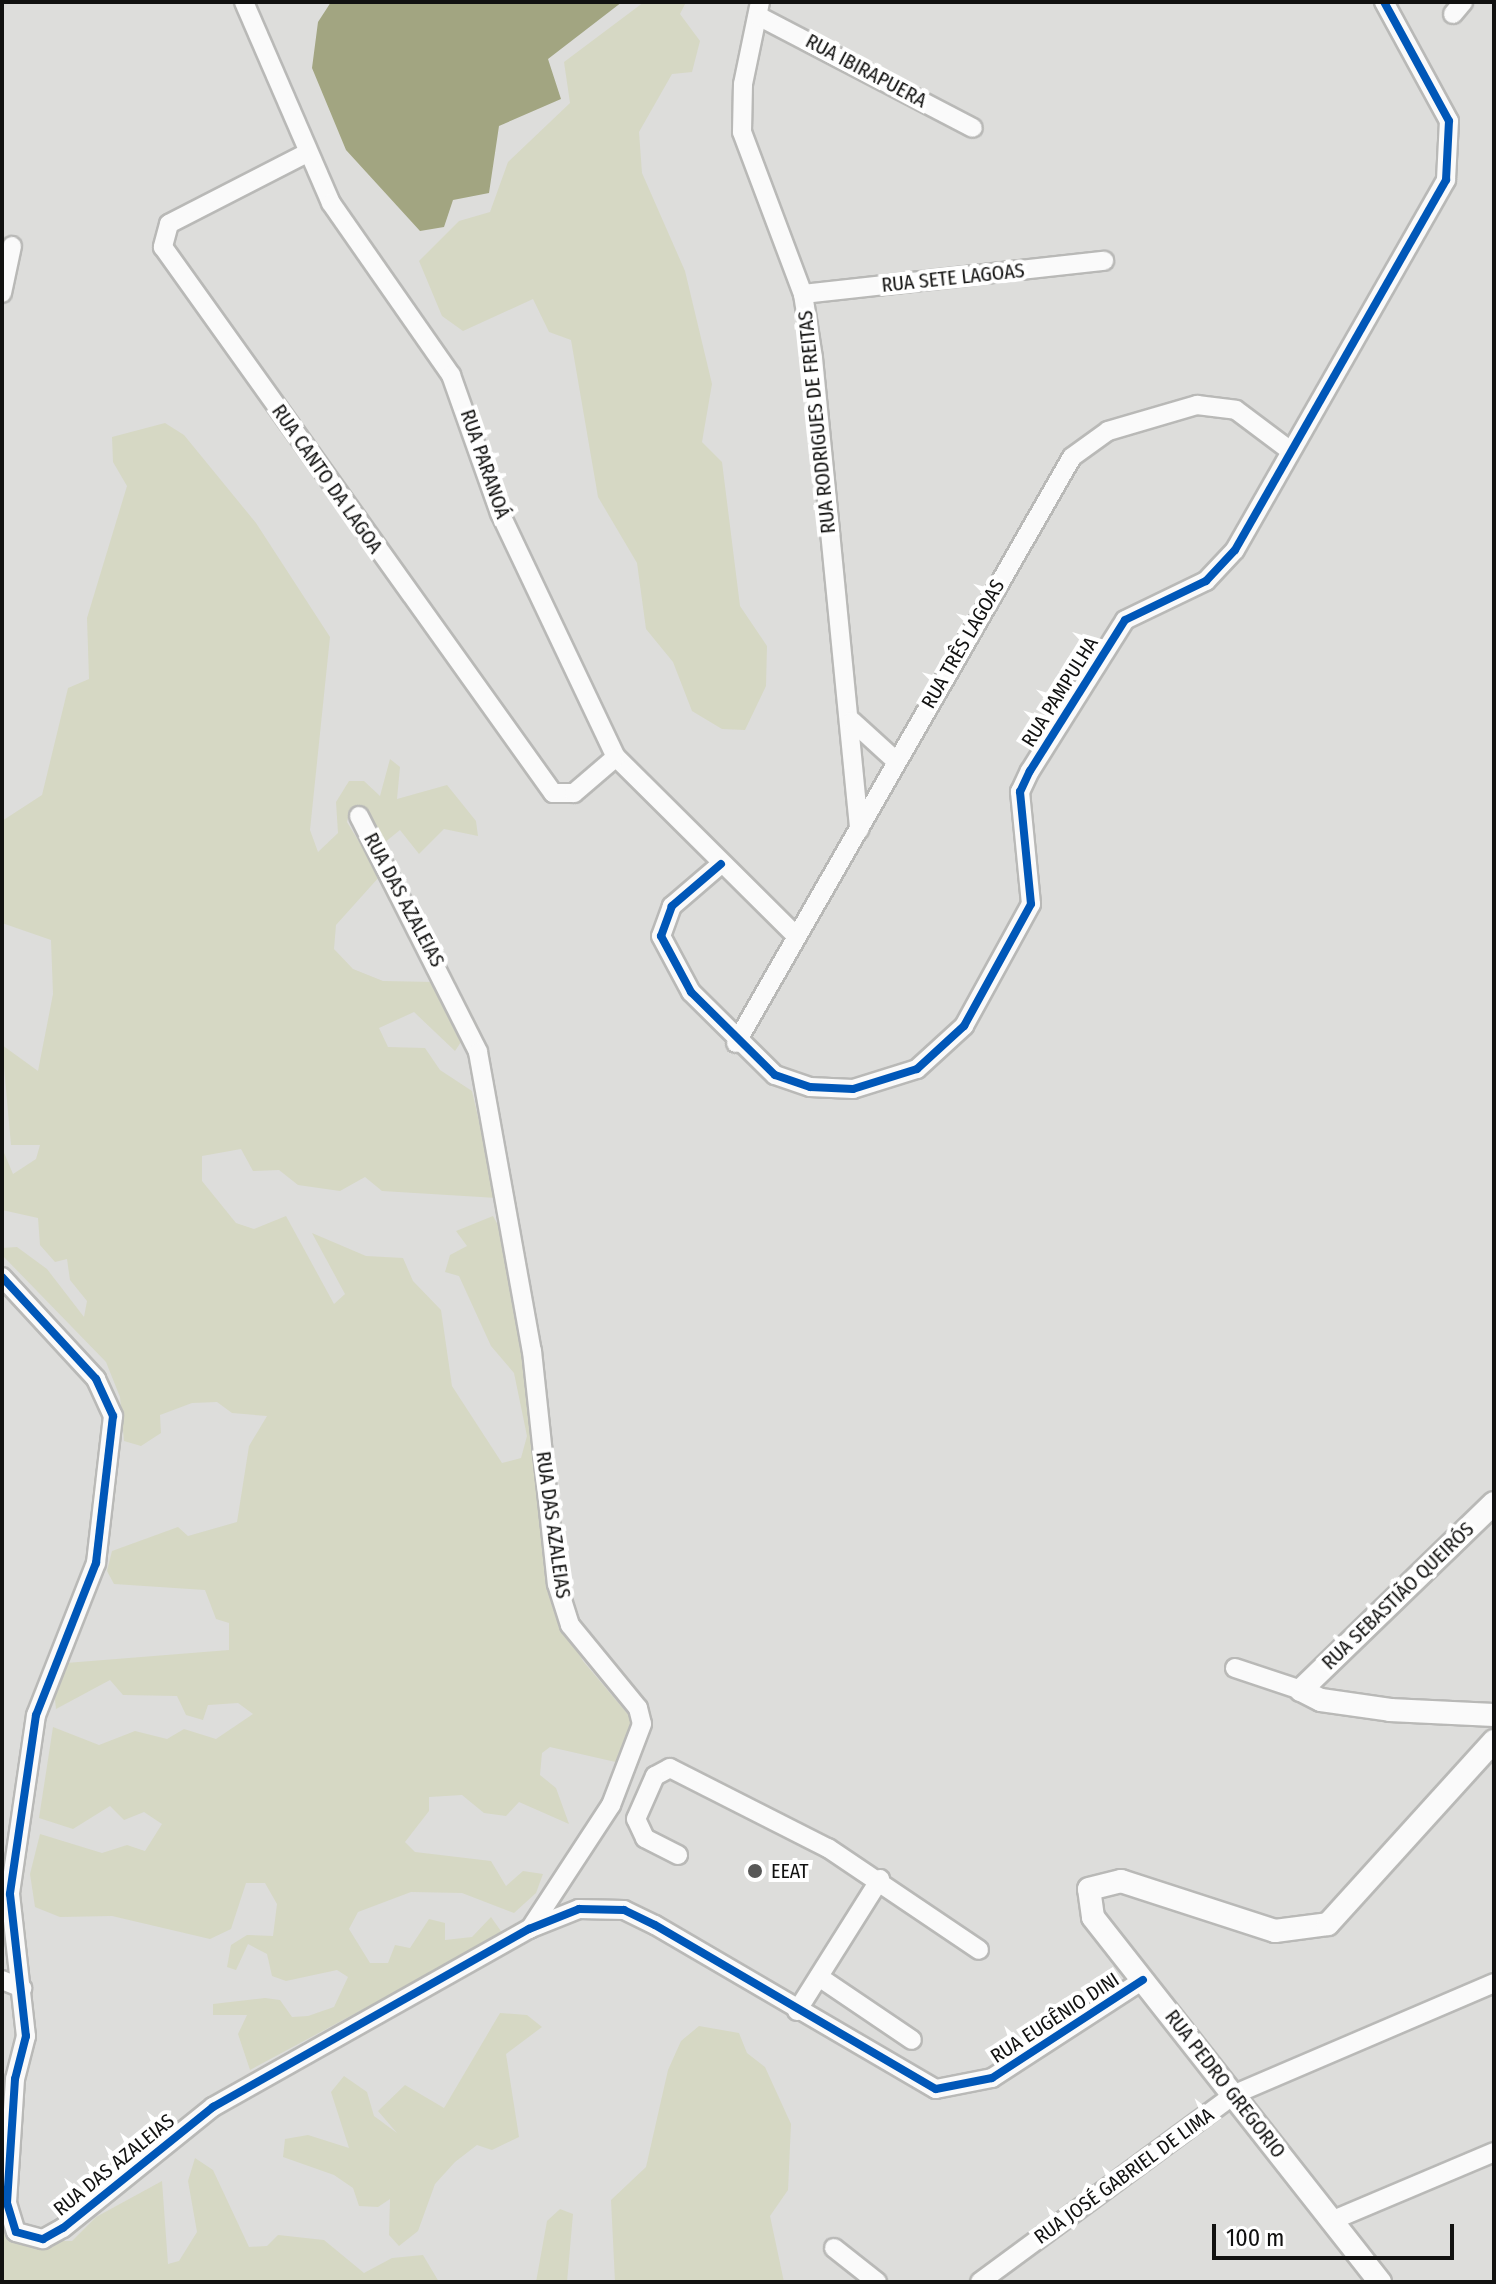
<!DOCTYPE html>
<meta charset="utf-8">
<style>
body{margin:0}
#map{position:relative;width:1496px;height:2284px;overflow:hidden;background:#dddddb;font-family:"Fira Sans Condensed",sans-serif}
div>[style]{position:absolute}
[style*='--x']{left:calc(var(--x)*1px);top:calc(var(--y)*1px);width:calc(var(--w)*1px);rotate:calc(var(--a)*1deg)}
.green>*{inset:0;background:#d6d8c4}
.water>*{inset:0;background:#a2a581}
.roads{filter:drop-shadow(2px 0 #b9b9b7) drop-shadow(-2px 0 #b9b9b7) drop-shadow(0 2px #b9b9b7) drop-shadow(0 -2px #b9b9b7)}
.minor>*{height:18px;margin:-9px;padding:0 9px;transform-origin:9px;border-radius:9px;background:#fafafa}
.tertiary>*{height:22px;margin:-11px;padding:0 11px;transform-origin:11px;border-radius:11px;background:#fafafa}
.cycleway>*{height:8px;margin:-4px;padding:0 4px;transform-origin:4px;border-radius:4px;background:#0057b8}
.dots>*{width:22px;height:22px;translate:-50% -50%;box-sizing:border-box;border:4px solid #fff;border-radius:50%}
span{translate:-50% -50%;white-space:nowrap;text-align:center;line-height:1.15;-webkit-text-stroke:8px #fff;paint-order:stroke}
.street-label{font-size:20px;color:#111110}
.poi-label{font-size:20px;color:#111110}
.left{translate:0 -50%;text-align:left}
.frame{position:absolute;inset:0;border:4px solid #111110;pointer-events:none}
.scale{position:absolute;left:1212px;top:2224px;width:242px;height:36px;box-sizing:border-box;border:4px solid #111110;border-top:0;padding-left:10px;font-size:24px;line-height:28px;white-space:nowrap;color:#111110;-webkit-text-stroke:6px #fff;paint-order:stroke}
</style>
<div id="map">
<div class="green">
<i style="clip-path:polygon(644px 2px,686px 2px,680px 14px,700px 41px,692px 72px,672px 74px,639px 132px,642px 173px,685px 271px,712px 384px,702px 442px,722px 462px,740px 606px,767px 646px,766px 686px,745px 730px,722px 729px,692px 711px,673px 662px,646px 629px,637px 563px,598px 497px,571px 340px,549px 332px,533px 299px,463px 331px,442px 316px,419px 261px,459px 221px,490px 212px,508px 162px,570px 103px,564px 62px)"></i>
<i style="clip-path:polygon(165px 423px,184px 435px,256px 523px,330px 637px,310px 830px,318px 852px,338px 833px,336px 802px,349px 781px,364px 781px,380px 796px,390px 759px,400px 767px,397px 799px,447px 785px,476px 821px,478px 836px,444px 829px,419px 854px,400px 830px,384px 843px,368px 817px,350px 810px,347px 822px,380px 876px,336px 925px,334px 949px,353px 969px,383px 981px,434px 982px,461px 1042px,455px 1051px,414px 1012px,379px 1028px,388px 1047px,425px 1048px,440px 1070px,472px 1091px,497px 1198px,382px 1191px,365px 1177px,340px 1191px,298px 1185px,279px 1170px,253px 1171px,241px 1149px,202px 1156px,202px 1181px,236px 1223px,254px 1229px,286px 1216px,334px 1304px,345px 1294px,312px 1233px,366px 1256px,403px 1258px,413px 1281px,441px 1310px,452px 1386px,502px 1463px,521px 1458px,527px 1436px,514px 1373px,491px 1346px,459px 1276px,445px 1272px,450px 1255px,467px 1246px,456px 1231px,493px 1216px,505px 1238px,537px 1436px,555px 1610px,583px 1661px,632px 1719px,620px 1763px,550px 1747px,542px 1753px,540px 1775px,556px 1788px,569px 1824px,519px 1802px,506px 1816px,484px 1813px,462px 1795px,429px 1797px,429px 1811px,405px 1842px,415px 1852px,491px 1861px,506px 1886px,523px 1871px,543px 1874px,536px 1893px,514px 1913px,462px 1893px,411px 1892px,358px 1912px,349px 1929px,370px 1963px,388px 1963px,395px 1945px,410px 1948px,429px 1919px,445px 1923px,445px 1940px,472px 1937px,491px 1917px,503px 1934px,250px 2070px,238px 2034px,247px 2015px,213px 2015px,213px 2004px,265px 1998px,280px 2000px,292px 2017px,308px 2016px,334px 2007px,348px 1977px,337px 1970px,286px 1981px,272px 1976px,267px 1954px,248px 1944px,236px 1970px,227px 1967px,231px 1945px,247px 1935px,273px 1936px,277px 1904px,265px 1883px,246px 1883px,231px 1929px,210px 1939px,112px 1916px,60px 1917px,35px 1907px,30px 1874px,40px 1834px,102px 1853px,127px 1845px,145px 1851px,162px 1824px,144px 1812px,124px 1820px,110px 1806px,73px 1829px,39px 1818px,53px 1727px,99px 1745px,135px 1731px,167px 1739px,184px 1729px,216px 1739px,253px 1714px,238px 1703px,208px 1705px,203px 1720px,186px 1715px,177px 1696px,123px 1695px,110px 1680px,56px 1709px,54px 1690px,66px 1663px,229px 1650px,229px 1623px,216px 1619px,205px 1590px,114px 1584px,107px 1571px,112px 1551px,178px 1527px,188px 1536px,237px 1522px,249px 1446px,267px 1416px,232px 1413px,217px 1402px,192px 1403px,160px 1415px,161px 1433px,141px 1446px,124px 1441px,120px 1397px,106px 1362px,2px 1255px,2px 1248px,17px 1247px,47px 1269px,84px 1317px,87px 1301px,70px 1280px,67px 1259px,55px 1262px,40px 1245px,38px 1218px,2px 1210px,2px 1148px,13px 1174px,36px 1159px,40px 1145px,11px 1145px,2px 1045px,38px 1071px,53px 994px,51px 940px,2px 923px,2px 821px,42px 795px,68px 688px,89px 679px,87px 618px,127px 486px,113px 462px,112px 437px)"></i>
<i style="clip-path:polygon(500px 2013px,527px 2015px,542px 2027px,506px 2054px,519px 2137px,492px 2150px,477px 2145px,455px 2162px,435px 2184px,418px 2231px,399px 2246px,389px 2235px,390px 2199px,378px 2207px,359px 2206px,353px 2188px,334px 2175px,283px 2157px,285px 2139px,308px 2135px,349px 2148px,331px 2092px,344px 2076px,367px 2092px,374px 2116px,397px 2133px,378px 2111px,405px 2085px,444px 2108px)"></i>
<i style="clip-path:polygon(699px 2026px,739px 2033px,747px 2053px,765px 2067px,791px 2124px,788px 2190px,770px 2216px,784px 2282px,615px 2282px,611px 2200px,646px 2167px,668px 2070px,681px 2041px)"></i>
<i style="clip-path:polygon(195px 2158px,213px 2170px,249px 2247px,267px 2246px,278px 2235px,324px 2240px,364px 2273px,392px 2258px,423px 2255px,439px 2282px,2px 2282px,2px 2226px,11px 2241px,72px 2241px,96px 2217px,162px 2181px,168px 2264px,179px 2261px,197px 2232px,188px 2181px)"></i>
<i style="clip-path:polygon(560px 2209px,573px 2214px,567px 2282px,536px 2282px,547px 2221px)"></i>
</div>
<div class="water">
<i style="clip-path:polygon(331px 2px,622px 2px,548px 59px,561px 99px,499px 126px,489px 193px,453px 200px,444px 227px,420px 231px,346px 150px,312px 68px,318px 22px)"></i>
</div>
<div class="roads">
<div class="minor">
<i style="--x:244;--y:2;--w:219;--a:66.6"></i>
<i style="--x:331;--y:203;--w:210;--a:55.1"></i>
<i style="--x:451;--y:375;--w:146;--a:70.5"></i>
<i style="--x:500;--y:513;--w:270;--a:64.6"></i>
<i style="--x:616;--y:757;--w:251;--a:44.8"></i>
<i style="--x:760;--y:2;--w:84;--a:101.7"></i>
<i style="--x:743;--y:84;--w:48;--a:91.2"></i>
<i style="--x:742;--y:132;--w:173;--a:69.4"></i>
<i style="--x:803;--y:294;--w:65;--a:81.1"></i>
<i style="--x:813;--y:358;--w:474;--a:84.4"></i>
<i style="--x:1453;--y:14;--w:16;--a:-50"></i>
<i style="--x:758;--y:16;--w:242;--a:27.5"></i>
<i style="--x:307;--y:153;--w:155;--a:152.8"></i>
<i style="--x:169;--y:224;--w:24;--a:105"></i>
<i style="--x:163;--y:247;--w:671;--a:54.46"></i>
<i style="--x:553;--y:793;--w:21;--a:0"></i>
<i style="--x:574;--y:793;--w:55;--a:-40.6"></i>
<i style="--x:2;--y:293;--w:48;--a:-78"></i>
<i style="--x:803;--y:294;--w:303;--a:-6.3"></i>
<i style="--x:852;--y:721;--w:59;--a:42.3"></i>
<i style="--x:359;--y:816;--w:264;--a:63.2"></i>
<i style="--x:478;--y:1052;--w:304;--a:79.8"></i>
<i style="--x:532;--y:1351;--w:234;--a:83.9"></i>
<i style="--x:557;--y:1584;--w:43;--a:72.4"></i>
<i style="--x:570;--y:1625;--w:107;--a:50.7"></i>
<i style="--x:638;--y:1708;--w:16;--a:76"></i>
<i style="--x:642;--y:1724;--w:87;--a:110.9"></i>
<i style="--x:611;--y:1805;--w:148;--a:123.2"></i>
<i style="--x:721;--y:864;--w:65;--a:139.4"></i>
<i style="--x:672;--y:906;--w:32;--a:110"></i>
<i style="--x:661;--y:936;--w:64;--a:61.8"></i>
<i style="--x:691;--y:992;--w:118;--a:44.7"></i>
<i style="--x:775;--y:1075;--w:37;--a:19"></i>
<i style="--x:810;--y:1087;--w:43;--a:2.7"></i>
<i style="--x:853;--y:1089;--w:67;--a:-17.4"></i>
<i style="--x:917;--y:1069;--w:64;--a:-42.5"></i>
<i style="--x:964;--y:1026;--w:139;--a:-61.2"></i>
<i style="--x:1031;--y:904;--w:113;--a:-95.6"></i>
<i style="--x:1020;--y:792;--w:23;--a:-65"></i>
<i style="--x:1030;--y:771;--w:178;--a:-57.8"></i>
<i style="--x:1125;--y:620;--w:90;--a:-25.7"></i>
<i style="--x:1206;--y:581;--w:42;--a:-46.9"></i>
<i style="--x:1235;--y:550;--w:426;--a:-60.3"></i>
<i style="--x:1446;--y:180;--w:59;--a:-87.1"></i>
<i style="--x:1449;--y:121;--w:136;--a:-118.6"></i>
<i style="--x:736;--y:1043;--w:675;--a:-60.17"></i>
<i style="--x:1072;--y:457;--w:44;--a:-35.8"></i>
<i style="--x:1108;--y:431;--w:93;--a:-16.3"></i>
<i style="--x:1197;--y:405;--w:39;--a:7"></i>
<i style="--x:1236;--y:410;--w:65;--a:36.9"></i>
<i style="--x:2;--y:1277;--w:139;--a:47.3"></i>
<i style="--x:96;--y:1379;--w:41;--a:65.3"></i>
<i style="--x:113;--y:1416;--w:148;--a:96.6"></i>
<i style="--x:96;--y:1563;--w:163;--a:111.5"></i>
<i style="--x:36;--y:1715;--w:181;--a:98.3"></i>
<i style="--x:10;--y:1894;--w:143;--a:83.6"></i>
<i style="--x:26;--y:2036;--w:44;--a:104.3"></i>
<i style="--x:15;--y:2079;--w:124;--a:93.7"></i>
<i style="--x:7;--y:2203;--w:30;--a:73"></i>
<i style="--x:16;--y:2232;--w:28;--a:15"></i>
<i style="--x:43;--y:2239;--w:23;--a:-29"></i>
<i style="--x:63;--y:2228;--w:193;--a:-38.9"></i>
<i style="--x:213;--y:2107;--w:363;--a:-29.4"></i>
<i style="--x:529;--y:1929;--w:54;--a:-21.8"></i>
<i style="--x:579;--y:1909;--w:45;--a:1.3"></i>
<i style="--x:624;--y:1910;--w:34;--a:26"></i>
<i style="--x:655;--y:1925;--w:325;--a:30.3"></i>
<i style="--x:936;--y:2089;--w:57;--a:-11.1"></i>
<i style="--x:992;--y:2078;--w:180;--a:-33"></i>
<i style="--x:1235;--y:1668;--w:70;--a:18.4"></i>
<i style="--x:678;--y:1855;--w:37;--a:-153"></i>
<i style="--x:645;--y:1838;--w:21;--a:-115"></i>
<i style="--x:636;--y:1819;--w:47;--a:-66.2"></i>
<i style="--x:655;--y:1776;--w:17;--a:-28"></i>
<i style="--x:670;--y:1768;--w:177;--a:26.9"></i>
<i style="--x:828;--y:1848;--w:182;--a:34"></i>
<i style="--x:819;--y:1977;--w:112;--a:34.1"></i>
<i style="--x:2;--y:1980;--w:22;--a:22"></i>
<i style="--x:797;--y:2011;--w:156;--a:-57.8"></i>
<i style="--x:1331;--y:2221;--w:177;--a:-22.9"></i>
<i style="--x:834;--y:2248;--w:55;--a:38.3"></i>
<i style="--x:980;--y:2282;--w:317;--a:-36.4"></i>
<i style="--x:1235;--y:2094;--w:282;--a:-23.2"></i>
</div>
<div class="tertiary">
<i style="--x:1494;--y:1503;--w:269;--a:135.9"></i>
<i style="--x:1301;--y:1690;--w:22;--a:27"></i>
<i style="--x:1321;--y:1700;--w:70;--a:8.2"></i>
<i style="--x:1390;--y:1710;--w:104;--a:2.8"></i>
<i style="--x:1380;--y:2282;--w:464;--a:-128.2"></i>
<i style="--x:1093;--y:1917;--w:28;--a:-98"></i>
<i style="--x:1089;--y:1889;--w:33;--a:-14"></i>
<i style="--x:1121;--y:1881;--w:162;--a:18"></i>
<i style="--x:1275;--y:1931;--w:53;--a:-7.5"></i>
<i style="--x:1328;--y:1924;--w:247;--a:-47.8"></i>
</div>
</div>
<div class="cycleway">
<i style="--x:721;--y:864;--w:65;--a:139.4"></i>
<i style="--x:672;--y:906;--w:32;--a:110"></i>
<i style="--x:661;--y:936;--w:64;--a:61.8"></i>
<i style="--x:691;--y:992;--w:118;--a:44.7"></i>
<i style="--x:775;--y:1075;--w:37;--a:19"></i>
<i style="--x:810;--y:1087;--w:43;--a:2.7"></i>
<i style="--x:853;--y:1089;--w:67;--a:-17.4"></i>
<i style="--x:917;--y:1069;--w:64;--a:-42.5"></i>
<i style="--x:964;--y:1026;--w:139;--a:-61.2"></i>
<i style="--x:1031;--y:904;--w:113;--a:-95.6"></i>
<i style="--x:1020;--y:792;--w:23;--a:-65"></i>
<i style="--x:1030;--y:771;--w:178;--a:-57.8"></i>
<i style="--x:1125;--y:620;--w:90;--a:-25.7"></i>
<i style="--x:1206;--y:581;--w:42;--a:-46.9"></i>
<i style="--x:1235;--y:550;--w:426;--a:-60.3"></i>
<i style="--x:1446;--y:180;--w:59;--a:-87.1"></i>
<i style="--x:1449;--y:121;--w:136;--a:-118.6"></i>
<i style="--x:2;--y:1277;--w:139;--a:47.3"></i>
<i style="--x:96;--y:1379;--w:41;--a:65.3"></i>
<i style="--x:113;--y:1416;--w:148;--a:96.6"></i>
<i style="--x:96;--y:1563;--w:163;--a:111.5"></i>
<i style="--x:36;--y:1715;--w:181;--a:98.3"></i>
<i style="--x:10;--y:1894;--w:143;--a:83.6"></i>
<i style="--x:26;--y:2036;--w:44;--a:104.3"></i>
<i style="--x:15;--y:2079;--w:124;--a:93.7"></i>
<i style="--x:7;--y:2203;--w:30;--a:73"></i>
<i style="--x:16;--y:2232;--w:28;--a:15"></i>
<i style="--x:43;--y:2239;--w:23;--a:-29"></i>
<i style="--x:63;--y:2228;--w:193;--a:-38.9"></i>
<i style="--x:213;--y:2107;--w:363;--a:-29.4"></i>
<i style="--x:529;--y:1929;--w:54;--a:-21.8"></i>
<i style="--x:579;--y:1909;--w:45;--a:1.3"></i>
<i style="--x:624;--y:1910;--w:34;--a:26"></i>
<i style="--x:655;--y:1925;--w:325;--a:30.3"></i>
<i style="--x:936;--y:2089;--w:57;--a:-11.1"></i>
<i style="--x:992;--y:2078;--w:180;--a:-33"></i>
</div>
<div class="dots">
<i style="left:755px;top:1871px;background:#585857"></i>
</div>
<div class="street-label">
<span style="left:866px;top:71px;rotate:28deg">RUA IBIRAPUERA</span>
<span style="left:953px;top:278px;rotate:-6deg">RUA SETE LAGOAS</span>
<span style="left:817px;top:422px;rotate:-96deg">RUA RODRIGUES DE FREITAS</span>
<span style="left:485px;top:464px;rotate:71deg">RUA PARANOÁ</span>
<span style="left:327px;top:479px;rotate:55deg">RUA CANTO DA LAGOA</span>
<span style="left:963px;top:644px;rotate:-60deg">RUA TRÊS LAGOAS</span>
<span style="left:1060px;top:692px;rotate:-58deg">RUA PAMPULHA</span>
<span style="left:404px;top:900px;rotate:62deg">RUA DAS AZALEIAS</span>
<span style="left:553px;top:1525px;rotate:82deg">RUA DAS AZALEIAS</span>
<span style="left:1398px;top:1596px;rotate:-44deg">RUA SEBASTIÃO QUEIRÓS</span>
<span style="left:1055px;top:2018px;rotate:-33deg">RUA EUGÊNIO DINI</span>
<span style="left:1225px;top:2084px;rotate:52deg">RUA PEDRO GREGORIO</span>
<span style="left:114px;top:2165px;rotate:-39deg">RUA DAS AZALEIAS</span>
<span style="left:1124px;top:2176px;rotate:-36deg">RUA JOSÉ GABRIEL DE LIMA</span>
</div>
<div class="poi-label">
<span class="left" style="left:771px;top:1871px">EEAT</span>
</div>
<div class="frame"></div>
<div class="scale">100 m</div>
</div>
